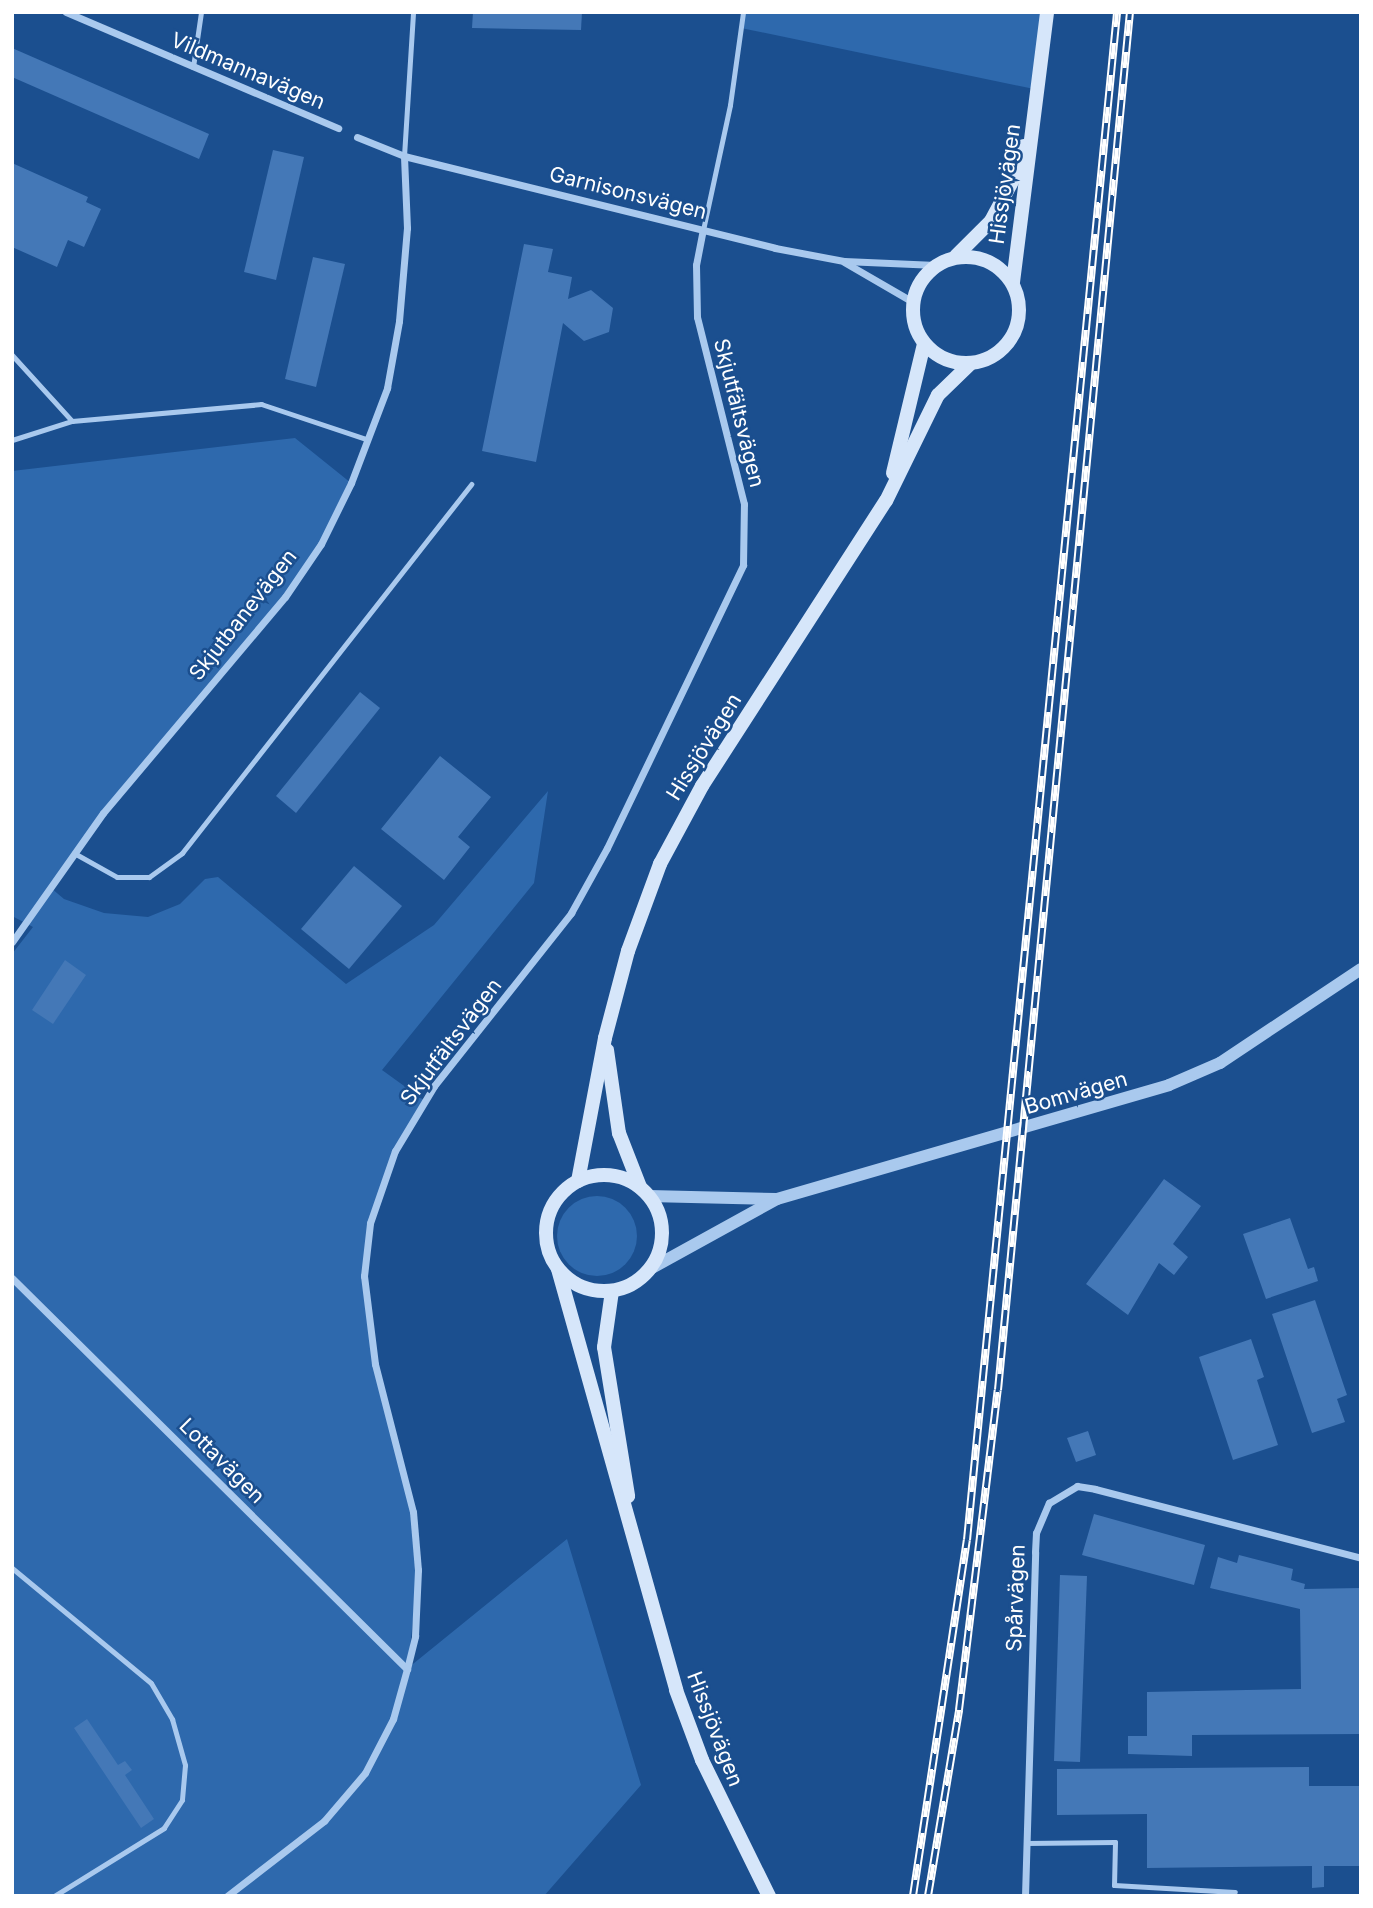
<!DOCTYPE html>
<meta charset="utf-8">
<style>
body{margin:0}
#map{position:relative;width:1373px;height:1908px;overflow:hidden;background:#1b4f8f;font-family:Inter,sans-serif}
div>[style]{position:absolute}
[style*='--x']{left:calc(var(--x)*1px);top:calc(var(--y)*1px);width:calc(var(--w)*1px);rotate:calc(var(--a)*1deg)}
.green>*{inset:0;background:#2e69ad}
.round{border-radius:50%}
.building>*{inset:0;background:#4478b7}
.service>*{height:5px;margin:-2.5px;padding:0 2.5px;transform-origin:2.5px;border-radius:2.5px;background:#a9c9ee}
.minor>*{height:7px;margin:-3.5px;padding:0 3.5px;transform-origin:3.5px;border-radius:3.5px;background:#a9c9ee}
.tertiary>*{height:12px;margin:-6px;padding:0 6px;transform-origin:6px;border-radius:6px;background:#a9c9ee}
.secondary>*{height:14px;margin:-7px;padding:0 7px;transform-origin:7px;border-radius:7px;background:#d6e6fa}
.secondary>.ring{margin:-7px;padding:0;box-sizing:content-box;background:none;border:14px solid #d6e6fa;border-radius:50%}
.rail>*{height:8px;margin-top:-4px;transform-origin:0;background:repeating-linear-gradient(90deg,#1b4f8f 0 16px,#fff 0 32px);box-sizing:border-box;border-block:2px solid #fff}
span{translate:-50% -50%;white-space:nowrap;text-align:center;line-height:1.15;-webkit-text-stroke:5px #1b4f8f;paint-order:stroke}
.street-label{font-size:21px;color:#fff}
.frame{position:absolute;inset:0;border:14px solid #fff;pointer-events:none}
</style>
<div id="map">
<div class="green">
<i style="clip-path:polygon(743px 12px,1047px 12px,1039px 90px,741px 28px)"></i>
<i style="clip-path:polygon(295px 438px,351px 483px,321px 544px,285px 597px,103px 813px,51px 888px,64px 899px,104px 913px,148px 917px,180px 904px,205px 879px,218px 877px,346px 984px,434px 925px,548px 791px,534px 883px,382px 1070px,425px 1101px,395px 1151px,370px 1223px,364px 1276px,375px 1364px,413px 1512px,418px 1570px,408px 1668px,567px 1539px,641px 1785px,544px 1896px,12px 1896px,12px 954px,33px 927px,12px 916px,12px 471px)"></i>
<i class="round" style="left:557px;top:1196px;width:80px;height:80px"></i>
</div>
<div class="building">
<i style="clip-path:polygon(473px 12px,582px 12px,581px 30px,472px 28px)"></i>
<i style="clip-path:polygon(12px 48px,209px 134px,199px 159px,12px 77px)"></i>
<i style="clip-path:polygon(273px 150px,304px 157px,276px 280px,244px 272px)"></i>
<i style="clip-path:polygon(12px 163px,88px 197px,86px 202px,101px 209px,84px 247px,68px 240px,57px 267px,12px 247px)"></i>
<i style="clip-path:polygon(524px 244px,553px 249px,548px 272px,572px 277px,568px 299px,591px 290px,613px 308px,609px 332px,584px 341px,563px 323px,536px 462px,482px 451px)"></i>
<i style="clip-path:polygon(313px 257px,345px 264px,316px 387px,285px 379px)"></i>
<i style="clip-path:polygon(360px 692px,380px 708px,296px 813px,276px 796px)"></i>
<i style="clip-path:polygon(440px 756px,491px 797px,458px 837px,470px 847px,444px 880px,381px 829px)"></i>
<i style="clip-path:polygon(354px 866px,402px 906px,349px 969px,301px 929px)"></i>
<i style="clip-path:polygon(65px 960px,86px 975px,53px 1024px,32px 1010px)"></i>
<i style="clip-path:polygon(1164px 1179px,1201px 1206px,1173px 1244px,1188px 1257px,1174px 1275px,1159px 1263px,1128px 1315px,1086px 1284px)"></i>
<i style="clip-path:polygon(1290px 1218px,1308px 1269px,1314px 1267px,1318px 1281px,1266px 1299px,1243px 1234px)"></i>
<i style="clip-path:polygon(1315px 1300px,1347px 1395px,1337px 1399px,1345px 1422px,1312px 1433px,1272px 1314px)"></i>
<i style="clip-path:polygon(1251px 1339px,1264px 1377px,1257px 1380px,1278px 1445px,1233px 1460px,1199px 1357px)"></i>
<i style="clip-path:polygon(1088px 1431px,1096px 1455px,1076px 1462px,1067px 1438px)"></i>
<i style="clip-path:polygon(1094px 1514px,1205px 1545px,1194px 1585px,1082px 1555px)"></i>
<i style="clip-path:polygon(1239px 1555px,1293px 1569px,1291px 1580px,1305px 1584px,1304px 1589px,1361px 1588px,1361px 1734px,1192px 1735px,1192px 1756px,1128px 1754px,1128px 1736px,1147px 1736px,1147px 1692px,1301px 1689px,1300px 1609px,1210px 1588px,1218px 1557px,1237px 1563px)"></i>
<i style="clip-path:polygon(1060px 1575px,1087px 1576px,1080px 1762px,1054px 1761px)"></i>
<i style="clip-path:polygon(87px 1719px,118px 1765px,125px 1761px,132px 1770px,125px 1775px,154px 1819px,141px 1828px,74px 1728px)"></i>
<i style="clip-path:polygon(1309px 1767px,1309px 1786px,1361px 1786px,1361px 1866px,1324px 1866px,1324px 1887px,1312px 1888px,1312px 1866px,1147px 1868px,1147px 1814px,1057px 1815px,1057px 1769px)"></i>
</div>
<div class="service">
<i style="--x:193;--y:67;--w:56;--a:-81.7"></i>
<i style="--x:404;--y:156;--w:144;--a:-86.4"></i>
<i style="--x:703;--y:230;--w:128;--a:-77.8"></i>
<i style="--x:730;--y:105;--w:94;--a:-82"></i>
<i style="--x:12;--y:355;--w:89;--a:47.7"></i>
<i style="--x:12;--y:440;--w:63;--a:-17.6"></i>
<i style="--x:72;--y:421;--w:190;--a:-5.1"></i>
<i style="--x:261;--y:404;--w:111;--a:18.4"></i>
<i style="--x:74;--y:853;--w:49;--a:29.2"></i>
<i style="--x:117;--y:877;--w:32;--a:0"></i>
<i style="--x:149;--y:877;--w:41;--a:-36"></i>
<i style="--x:182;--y:853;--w:469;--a:-51.9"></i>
<i style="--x:12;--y:1568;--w:180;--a:39.6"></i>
<i style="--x:151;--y:1683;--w:42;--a:59.7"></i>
<i style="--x:172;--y:1719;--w:48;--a:74.2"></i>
<i style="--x:185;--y:1765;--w:35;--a:95"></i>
<i style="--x:182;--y:1800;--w:33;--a:123"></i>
<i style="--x:164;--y:1828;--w:129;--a:148.3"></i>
<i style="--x:1026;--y:1843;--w:89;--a:-0.6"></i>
<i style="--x:1115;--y:1842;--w:43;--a:91.3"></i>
<i style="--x:1114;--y:1885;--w:121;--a:3.3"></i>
</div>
<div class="minor">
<i style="--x:66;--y:12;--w:296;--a:23.1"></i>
<i style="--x:357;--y:137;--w:51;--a:22"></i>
<i style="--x:404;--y:156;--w:382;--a:13.9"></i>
<i style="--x:775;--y:248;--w:70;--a:10.7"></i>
<i style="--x:844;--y:261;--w:92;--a:2.5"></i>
<i style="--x:844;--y:262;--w:80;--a:30.1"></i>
<i style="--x:12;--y:942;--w:158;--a:-54.8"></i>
<i style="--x:103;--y:813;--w:282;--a:-49.9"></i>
<i style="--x:285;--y:597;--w:64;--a:-55.8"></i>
<i style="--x:321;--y:544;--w:68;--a:-63.8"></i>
<i style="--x:351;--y:483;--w:102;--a:-69.2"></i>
<i style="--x:387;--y:388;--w:68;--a:-79.8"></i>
<i style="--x:399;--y:321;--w:93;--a:-85.1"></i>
<i style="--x:407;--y:228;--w:72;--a:-92.4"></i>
<i style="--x:12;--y:1278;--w:556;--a:44.71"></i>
<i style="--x:227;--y:1896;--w:123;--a:-37.7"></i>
<i style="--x:324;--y:1821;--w:63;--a:-49.5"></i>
<i style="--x:365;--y:1773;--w:61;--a:-62.6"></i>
<i style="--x:393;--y:1719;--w:52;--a:-74.4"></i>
<i style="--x:407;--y:1669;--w:34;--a:-76"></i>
<i style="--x:415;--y:1636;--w:66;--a:-87.4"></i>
<i style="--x:418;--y:1570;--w:58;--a:-94.9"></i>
<i style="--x:413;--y:1512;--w:153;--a:-104.4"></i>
<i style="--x:375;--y:1364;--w:89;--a:-97.1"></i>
<i style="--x:364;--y:1276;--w:53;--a:-83.5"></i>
<i style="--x:370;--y:1223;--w:76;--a:-70.9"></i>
<i style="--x:395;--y:1151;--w:76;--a:-59"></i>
<i style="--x:434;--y:1086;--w:221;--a:-51.6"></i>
<i style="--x:571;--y:913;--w:74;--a:-61"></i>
<i style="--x:607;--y:848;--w:314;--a:-64.3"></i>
<i style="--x:743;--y:565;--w:61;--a:-89.1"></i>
<i style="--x:744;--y:504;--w:193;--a:-104.1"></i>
<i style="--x:697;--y:317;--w:52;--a:-91.1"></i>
<i style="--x:696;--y:265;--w:36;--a:-79"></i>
<i style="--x:1025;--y:1896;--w:344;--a:-88.3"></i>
<i style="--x:1035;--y:1552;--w:19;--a:-87"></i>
<i style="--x:1036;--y:1533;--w:33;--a:-67"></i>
<i style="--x:1049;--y:1503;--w:33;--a:-31"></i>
<i style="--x:1077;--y:1486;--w:18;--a:9"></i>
<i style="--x:1095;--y:1489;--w:275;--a:14.5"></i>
</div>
<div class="tertiary">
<i style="--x:649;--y:1196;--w:127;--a:1.4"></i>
<i style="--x:650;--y:1269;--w:145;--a:-28.9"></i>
<i style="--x:777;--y:1199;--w:408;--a:-16.2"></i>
<i style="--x:1169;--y:1085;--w:56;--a:-23.3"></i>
<i style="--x:1220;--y:1063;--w:169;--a:-33.7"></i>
</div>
<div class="secondary">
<i style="--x:956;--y:256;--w:49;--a:-45"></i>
<i style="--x:991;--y:221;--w:55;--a:-62"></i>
<i style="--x:1017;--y:172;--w:27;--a:-75"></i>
<i class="ring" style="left:913px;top:257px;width:92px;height:92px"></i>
<i style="--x:1013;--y:282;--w:272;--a:-82.8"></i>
<i style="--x:893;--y:473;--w:133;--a:-76.5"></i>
<i style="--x:607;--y:1050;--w:84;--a:81.8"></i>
<i style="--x:619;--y:1133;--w:58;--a:68.7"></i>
<i class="ring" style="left:546px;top:1175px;width:102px;height:102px"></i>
<i style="--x:578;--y:1181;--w:146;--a:-79.3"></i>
<i style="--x:605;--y:1038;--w:90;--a:-75.2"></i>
<i style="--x:628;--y:951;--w:93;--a:-69.8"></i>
<i style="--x:660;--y:864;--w:89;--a:-61.7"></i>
<i style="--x:702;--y:786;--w:339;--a:-57.2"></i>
<i style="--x:886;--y:501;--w:118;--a:-63.9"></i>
<i style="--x:938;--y:395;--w:45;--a:-44.1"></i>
<i style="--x:558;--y:1269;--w:437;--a:74.3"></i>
<i style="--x:676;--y:1690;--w:75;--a:69.6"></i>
<i style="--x:702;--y:1760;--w:152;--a:63.8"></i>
<i style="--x:612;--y:1291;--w:57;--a:98.1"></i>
<i style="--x:604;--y:1347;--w:151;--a:80.8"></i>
</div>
<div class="rail">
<i style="--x:913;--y:1896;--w:360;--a:-81.4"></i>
<i style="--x:967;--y:1540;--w:1535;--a:-84.39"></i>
<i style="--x:928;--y:1896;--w:189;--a:-80.5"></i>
<i style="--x:959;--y:1710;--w:322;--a:-83.1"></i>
<i style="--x:998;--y:1390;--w:1384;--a:-84.53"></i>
</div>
<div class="street-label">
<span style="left:248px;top:71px;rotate:23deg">Vildmannavägen</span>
<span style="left:1005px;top:184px;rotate:-82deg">Hissjövägen</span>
<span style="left:628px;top:193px;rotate:14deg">Garnisonsvägen</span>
<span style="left:739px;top:413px;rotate:76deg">Skjutfältsvägen</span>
<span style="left:243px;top:615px;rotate:-52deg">Skjutbanevägen</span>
<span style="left:704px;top:747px;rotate:-58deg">Hissjövägen</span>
<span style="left:451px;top:1042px;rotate:-53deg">Skjutfältsvägen</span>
<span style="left:1076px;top:1093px;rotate:-16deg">Bomvägen</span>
<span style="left:222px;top:1461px;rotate:45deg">Lottavägen</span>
<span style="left:1016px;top:1598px;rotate:-88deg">Spårvägen</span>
<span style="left:715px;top:1729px;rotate:69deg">Hissjövägen</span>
</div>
<div class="frame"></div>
</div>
